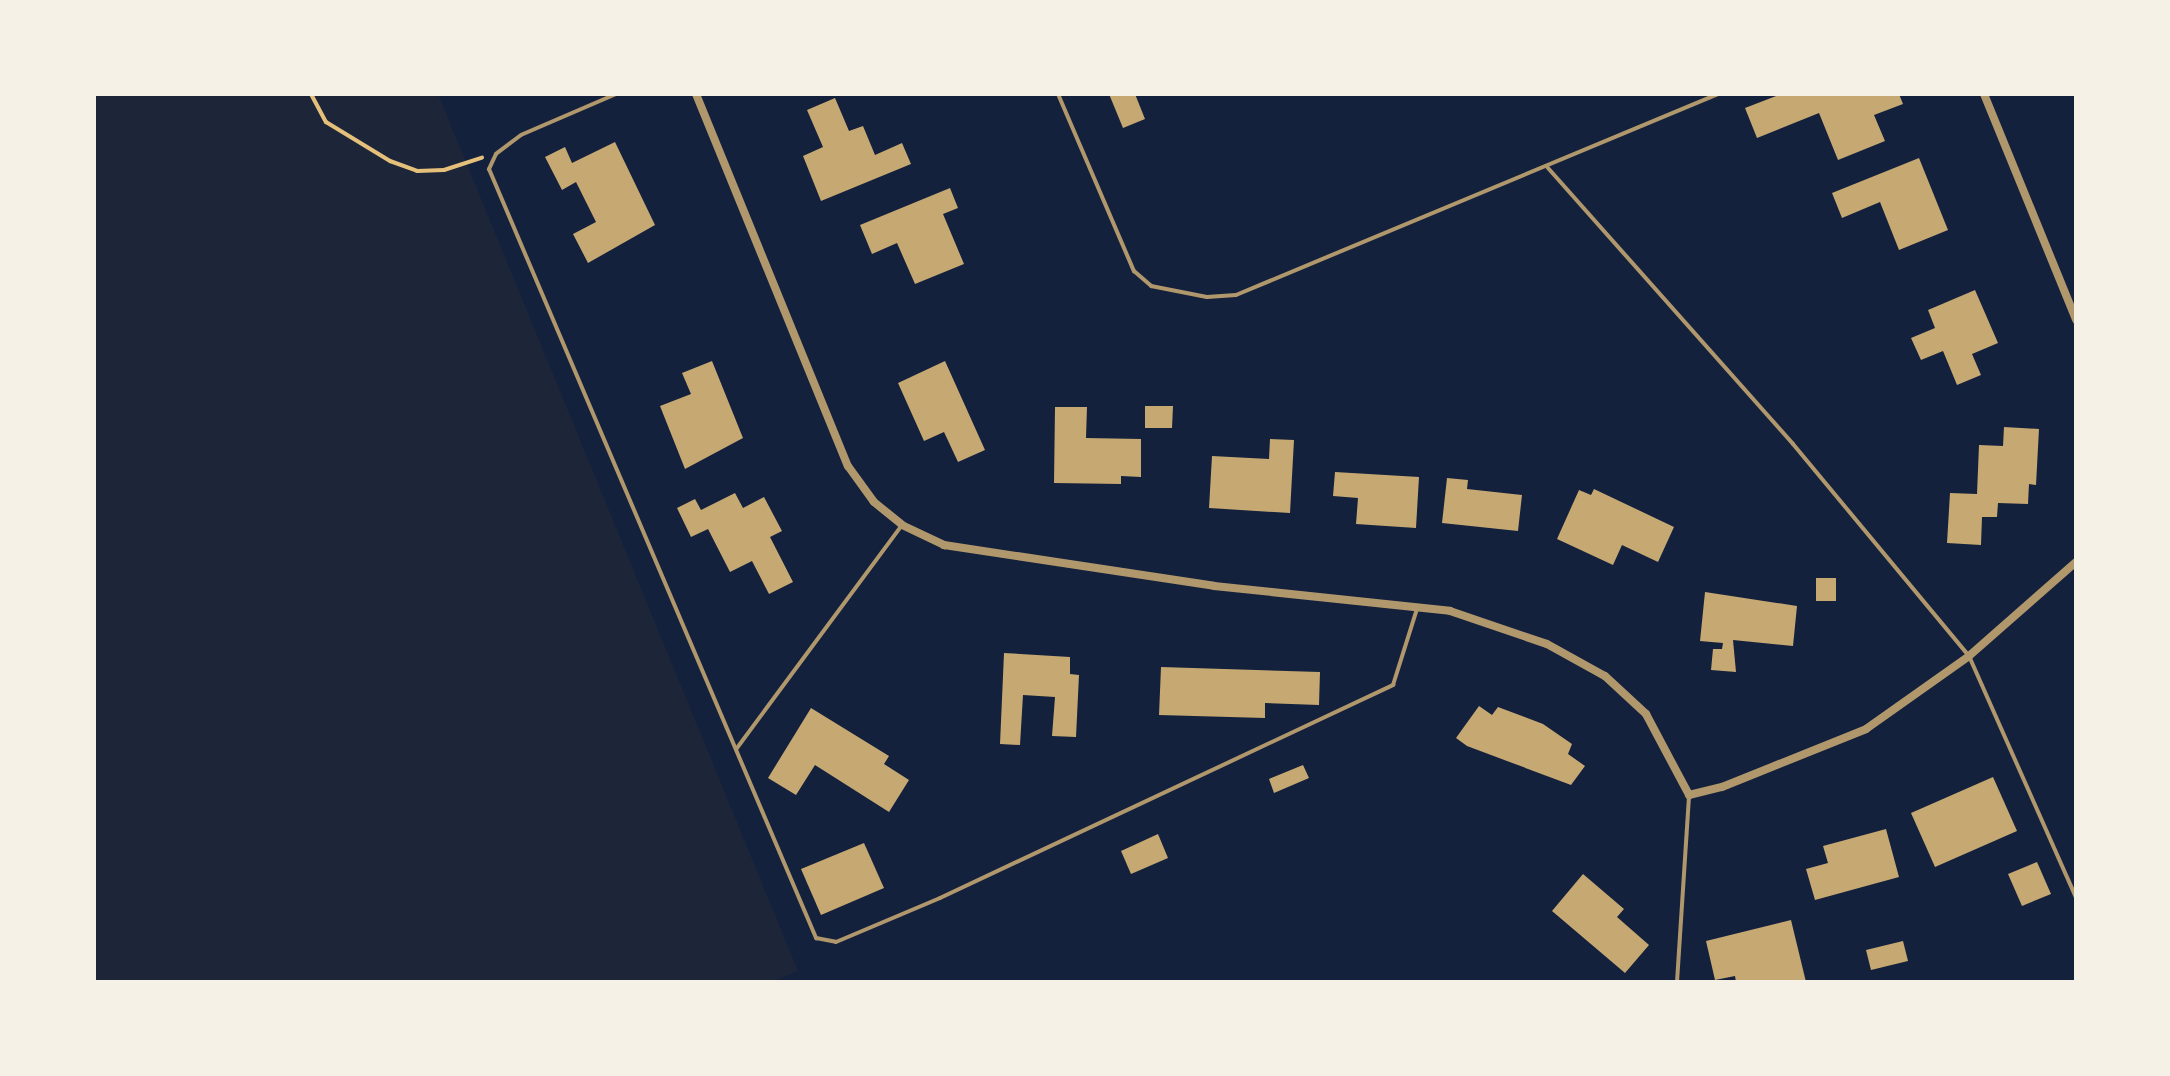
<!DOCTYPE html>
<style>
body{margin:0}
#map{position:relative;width:2170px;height:1076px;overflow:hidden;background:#14213d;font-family:Manrope,sans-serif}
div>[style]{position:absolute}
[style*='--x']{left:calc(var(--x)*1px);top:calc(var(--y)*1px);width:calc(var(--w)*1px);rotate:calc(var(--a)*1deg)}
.green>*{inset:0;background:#1d2539}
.building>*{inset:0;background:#c6a872}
.path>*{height:4px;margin:-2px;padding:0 2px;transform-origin:2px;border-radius:2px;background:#e5c07b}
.service>*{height:4px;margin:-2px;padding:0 2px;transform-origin:2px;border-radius:2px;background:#b1986c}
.minor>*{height:8px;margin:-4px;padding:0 4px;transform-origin:4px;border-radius:4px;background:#b1986c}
span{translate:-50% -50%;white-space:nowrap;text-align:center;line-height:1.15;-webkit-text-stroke:6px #f6f1e7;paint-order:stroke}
.frame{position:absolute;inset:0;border:96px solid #f6f1e7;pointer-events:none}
</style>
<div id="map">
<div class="green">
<i style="clip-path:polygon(94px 94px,438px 94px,798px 971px,772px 982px,94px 982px)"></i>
</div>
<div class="building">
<i style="clip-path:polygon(1109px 94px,1135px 94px,1145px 119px,1123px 128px)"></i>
<i style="clip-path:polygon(1781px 94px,1899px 94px,1903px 104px,1874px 115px,1885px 141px,1838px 160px,1819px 113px,1757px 138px,1745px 108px)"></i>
<i style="clip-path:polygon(835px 98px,849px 131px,863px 126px,875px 155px,902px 143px,911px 164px,821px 201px,803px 156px,823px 147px,807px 110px)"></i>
<i style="clip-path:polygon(615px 142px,655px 225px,588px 263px,573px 234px,596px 222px,576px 182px,562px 190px,545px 157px,565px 147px,572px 163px)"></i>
<i style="clip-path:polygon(1919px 158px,1948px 230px,1899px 250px,1880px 202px,1842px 218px,1832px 193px)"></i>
<i style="clip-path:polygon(950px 188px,958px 208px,943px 214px,964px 264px,915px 284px,897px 243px,872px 254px,860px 225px)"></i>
<i style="clip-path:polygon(1975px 290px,1998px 343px,1972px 354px,1981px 375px,1957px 385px,1943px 351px,1921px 360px,1911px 338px,1935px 328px,1928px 310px)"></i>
<i style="clip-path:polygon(712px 361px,743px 438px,685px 469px,660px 406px,691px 394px,682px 373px)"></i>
<i style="clip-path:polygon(945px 361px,985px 450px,958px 462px,944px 432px,924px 441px,898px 383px)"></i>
<i style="clip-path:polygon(1145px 406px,1173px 406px,1172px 428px,1145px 428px)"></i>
<i style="clip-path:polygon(1055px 407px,1087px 407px,1086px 438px,1141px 439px,1141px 477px,1121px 476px,1121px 484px,1054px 483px)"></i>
<i style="clip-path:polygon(2004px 427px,2039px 429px,2036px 485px,2029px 484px,2028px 504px,1998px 503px,1997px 517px,1982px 517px,1981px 545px,1947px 543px,1950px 493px,1977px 494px,1979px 445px,2003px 446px)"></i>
<i style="clip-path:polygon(1270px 439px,1294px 440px,1290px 513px,1209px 508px,1212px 456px,1269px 459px)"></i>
<i style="clip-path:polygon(1335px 472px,1419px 477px,1416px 528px,1356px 524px,1358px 498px,1333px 496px)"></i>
<i style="clip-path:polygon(1447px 478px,1468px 480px,1467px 489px,1522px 495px,1518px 531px,1442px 523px)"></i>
<i style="clip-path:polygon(1594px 489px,1674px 527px,1658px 562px,1622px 545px,1613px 565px,1557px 539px,1579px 490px,1591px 495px)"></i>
<i style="clip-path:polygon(735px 493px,743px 508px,764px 497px,782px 531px,770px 537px,793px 582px,769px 594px,752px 561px,730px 572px,708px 529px,691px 537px,677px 508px,695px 499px,701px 510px)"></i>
<i style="clip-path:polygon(1816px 578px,1836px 578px,1836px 601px,1816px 601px)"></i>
<i style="clip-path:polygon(1705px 592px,1797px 606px,1793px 646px,1733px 640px,1736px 672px,1711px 670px,1713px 649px,1722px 649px,1723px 643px,1700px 641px)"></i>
<i style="clip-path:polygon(1004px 653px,1070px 657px,1070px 674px,1079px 675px,1076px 737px,1052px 736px,1055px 697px,1023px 695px,1020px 745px,1000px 744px)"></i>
<i style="clip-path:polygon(1161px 667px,1320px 672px,1319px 705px,1265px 703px,1265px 718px,1159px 715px)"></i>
<i style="clip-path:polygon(1479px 706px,1492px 715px,1498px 707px,1543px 724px,1572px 744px,1568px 754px,1585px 766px,1571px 785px,1467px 746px,1456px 738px)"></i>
<i style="clip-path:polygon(811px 708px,889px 756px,884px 764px,909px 780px,889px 812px,815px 765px,796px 795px,768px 778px)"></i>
<i style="clip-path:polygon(1303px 765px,1309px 778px,1274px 793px,1269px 779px)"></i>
<i style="clip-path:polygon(1993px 777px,2017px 831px,1935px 867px,1911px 813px)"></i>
<i style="clip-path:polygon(1886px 829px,1899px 877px,1815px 900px,1806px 869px,1828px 863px,1823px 846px)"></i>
<i style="clip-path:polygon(1158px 834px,1168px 858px,1131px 874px,1121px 851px)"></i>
<i style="clip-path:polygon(864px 843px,884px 888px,821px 915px,801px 869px)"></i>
<i style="clip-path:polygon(2037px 862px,2051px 894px,2022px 906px,2008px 874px)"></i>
<i style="clip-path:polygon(1583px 874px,1624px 909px,1617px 917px,1649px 945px,1625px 973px,1552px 911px)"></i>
<i style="clip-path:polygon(1791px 920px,1806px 982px,1736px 982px,1735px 976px,1715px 980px,1706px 941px)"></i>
<i style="clip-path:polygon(1903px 941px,1908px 961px,1871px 970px,1866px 950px)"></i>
</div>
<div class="path">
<i style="--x:311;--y:94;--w:32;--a:62"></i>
<i style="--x:326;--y:122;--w:75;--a:31.4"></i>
<i style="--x:390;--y:161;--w:29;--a:20"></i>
<i style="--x:417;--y:171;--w:27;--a:-2"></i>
<i style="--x:444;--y:170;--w:40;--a:-18"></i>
</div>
<div class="service">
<i style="--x:616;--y:94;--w:103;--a:156.7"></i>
<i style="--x:521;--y:135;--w:31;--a:143"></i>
<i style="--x:496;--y:154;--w:17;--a:115"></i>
<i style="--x:489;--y:169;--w:836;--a:66.96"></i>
<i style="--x:816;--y:938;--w:20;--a:11"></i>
<i style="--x:836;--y:942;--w:113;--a:-22.9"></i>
<i style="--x:940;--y:898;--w:501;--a:-25.18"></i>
<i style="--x:1393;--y:685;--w:80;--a:-72.5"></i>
<i style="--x:1058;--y:94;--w:193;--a:66.8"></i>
<i style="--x:1134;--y:271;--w:23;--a:41"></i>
<i style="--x:1151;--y:286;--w:57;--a:11.1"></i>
<i style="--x:1207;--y:297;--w:29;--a:-4"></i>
<i style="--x:1236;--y:295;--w:522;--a:-22.64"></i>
<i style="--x:1548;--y:168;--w:369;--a:48.4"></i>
<i style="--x:1793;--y:444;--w:276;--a:50.3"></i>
<i style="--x:1969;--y:656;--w:264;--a:66.1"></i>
<i style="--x:737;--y:748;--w:277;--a:-53.5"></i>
<i style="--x:1677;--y:982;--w:185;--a:-86.3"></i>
</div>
<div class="minor">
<i style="--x:696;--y:94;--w:402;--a:67.8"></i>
<i style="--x:848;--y:466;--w:44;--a:54.2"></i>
<i style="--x:874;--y:502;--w:36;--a:39"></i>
<i style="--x:902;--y:525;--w:47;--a:25.5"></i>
<i style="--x:944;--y:545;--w:273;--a:8.6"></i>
<i style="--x:1214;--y:586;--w:237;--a:6"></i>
<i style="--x:1450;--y:611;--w:102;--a:18.8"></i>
<i style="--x:1547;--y:644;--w:66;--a:28.9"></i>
<i style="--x:1605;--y:676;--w:56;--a:42.8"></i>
<i style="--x:1646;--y:714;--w:92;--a:62"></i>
<i style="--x:1689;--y:795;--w:34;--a:-14"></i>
<i style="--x:1722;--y:787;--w:155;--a:-21.9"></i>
<i style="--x:1866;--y:729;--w:126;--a:-35.3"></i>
<i style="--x:1969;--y:656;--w:142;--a:-41.3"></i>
<i style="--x:1984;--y:94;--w:244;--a:67.8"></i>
</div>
<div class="frame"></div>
</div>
